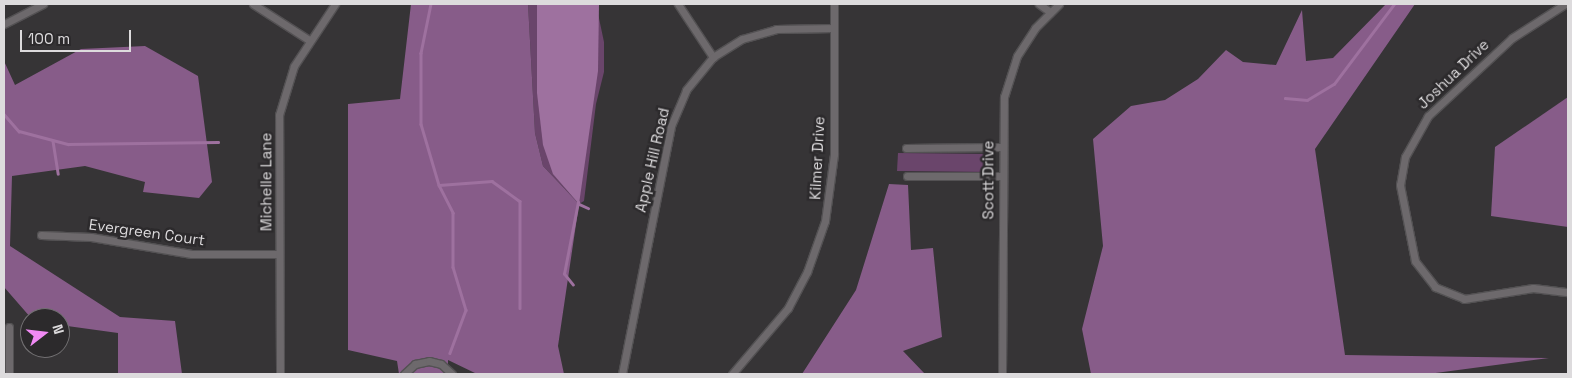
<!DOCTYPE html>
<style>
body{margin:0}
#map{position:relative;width:1572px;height:378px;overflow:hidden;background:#363436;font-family:"Space Grotesk",sans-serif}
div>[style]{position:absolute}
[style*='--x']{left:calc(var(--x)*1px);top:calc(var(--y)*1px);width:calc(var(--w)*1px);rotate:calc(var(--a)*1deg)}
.green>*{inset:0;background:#6a456b}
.forest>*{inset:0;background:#875c89}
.water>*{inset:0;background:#9e719f}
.stream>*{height:2.5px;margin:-1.25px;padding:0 1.25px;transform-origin:1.25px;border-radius:1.25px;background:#9e719f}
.roads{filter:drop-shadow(1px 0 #535153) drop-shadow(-1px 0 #535153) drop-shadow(0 1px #535153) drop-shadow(0 -1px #535153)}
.minor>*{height:7px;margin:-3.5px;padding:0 3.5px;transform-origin:3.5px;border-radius:3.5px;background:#6d696c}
span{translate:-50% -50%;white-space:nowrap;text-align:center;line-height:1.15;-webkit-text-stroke:5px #2c2a2c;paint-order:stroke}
.street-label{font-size:15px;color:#dddbdd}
.frame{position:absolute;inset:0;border:5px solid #dddbdd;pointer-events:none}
.north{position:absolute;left:20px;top:308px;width:50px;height:50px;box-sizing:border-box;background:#2c2a2c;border:1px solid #737173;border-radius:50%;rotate:74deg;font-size:14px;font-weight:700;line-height:20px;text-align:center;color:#dddbdd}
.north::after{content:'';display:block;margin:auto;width:18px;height:22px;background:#f18af4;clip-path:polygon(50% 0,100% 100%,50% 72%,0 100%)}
.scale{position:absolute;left:20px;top:30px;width:111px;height:22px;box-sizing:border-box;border:2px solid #dddbdd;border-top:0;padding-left:6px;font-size:15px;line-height:18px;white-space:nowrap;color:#dddbdd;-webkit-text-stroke:4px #2c2a2c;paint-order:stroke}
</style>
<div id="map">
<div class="green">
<i style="clip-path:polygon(528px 4px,596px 4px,604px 42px,604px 72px,596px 104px,584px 201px,579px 204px,543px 166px,535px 133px)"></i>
<i style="clip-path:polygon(898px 153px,992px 154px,992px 172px,897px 171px)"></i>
</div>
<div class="forest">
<i style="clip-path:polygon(411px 4px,528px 4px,535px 133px,543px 166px,579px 204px,558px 346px,564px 374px,477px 374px,448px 360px,448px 374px,399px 374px,397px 361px,348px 350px,348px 104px,400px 99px)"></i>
<i style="clip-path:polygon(1386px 4px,1415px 4px,1315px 149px,1345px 355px,1549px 358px,1428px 374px,1091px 374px,1082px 329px,1103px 246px,1093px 139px,1131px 106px,1165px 100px,1198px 79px,1226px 50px,1243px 62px,1276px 65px,1302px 10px,1306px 61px,1333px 58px)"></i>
<i style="clip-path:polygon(145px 46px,198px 76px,212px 182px,199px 198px,143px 192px,145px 182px,85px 166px,12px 176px,10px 246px,120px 317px,175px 321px,182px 374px,118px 374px,118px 333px,60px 325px,60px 318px,31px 318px,4px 287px,4px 61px,15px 85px,81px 49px)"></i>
<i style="clip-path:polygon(1568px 97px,1568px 227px,1491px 216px,1495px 147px)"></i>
<i style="clip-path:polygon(889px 184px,908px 185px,911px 250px,933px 248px,942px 337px,903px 351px,925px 374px,802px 374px,856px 290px)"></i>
</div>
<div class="water">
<i style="clip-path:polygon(537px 4px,599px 4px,598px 71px,579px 204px,553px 174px,543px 145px,537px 93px)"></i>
</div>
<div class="stream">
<i style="--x:431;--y:4;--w:50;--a:101.5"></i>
<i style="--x:421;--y:53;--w:71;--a:90"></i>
<i style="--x:421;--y:124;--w:64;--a:73.6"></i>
<i style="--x:439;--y:185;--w:31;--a:63"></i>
<i style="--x:453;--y:213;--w:54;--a:90"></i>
<i style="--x:453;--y:267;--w:45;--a:73.2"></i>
<i style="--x:466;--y:310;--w:46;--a:110.4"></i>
<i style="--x:1285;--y:98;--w:22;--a:5"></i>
<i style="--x:1307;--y:100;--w:31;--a:-31"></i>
<i style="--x:1334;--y:84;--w:100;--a:-53.1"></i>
<i style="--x:4;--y:114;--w:23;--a:49"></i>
<i style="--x:19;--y:131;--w:51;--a:14.9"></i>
<i style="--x:68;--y:144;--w:150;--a:-0.8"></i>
<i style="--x:53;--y:141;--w:33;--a:81"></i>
<i style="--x:439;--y:185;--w:53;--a:-4.3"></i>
<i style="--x:492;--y:181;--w:34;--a:36"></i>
<i style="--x:520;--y:201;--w:107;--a:90"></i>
<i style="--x:579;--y:204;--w:10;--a:24"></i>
<i style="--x:573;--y:285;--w:14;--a:-129"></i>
<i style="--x:564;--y:274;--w:73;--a:-79"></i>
</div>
<div class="roads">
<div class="minor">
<i style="--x:253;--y:4;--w:67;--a:32.7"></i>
<i style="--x:678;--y:4;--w:64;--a:56.6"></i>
<i style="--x:1039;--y:4;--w:14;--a:36"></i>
<i style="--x:1565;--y:4;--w:63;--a:147.3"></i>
<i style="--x:1512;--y:38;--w:115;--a:137.1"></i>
<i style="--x:1428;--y:116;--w:47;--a:119.3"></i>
<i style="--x:1405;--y:157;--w:28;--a:100"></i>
<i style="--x:1400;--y:185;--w:77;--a:78.8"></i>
<i style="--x:1415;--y:261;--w:33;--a:52"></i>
<i style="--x:1435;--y:287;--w:31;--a:22"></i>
<i style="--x:1464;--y:299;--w:70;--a:-9.1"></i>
<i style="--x:1533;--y:288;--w:35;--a:7"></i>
<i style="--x:4;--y:24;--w:44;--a:-27.1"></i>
<i style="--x:906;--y:148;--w:95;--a:-0.6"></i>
<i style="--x:907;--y:176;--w:94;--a:0"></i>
<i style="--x:41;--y:235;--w:50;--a:2.3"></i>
<i style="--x:91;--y:237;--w:102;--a:9.6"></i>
<i style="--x:192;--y:254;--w:87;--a:0"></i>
<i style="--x:9;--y:327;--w:47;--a:90"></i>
<i style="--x:280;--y:374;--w:259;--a:-90.2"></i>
<i style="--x:279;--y:115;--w:51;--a:-73"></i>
<i style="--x:294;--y:66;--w:74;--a:-56.5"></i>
<i style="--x:404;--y:374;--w:15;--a:-42"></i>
<i style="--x:415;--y:364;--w:14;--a:-12"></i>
<i style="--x:429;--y:361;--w:12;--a:14"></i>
<i style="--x:441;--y:364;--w:15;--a:42"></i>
<i style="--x:622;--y:374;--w:253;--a:-78.8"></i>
<i style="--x:671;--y:126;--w:39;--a:-67"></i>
<i style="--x:686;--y:90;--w:43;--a:-50.7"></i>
<i style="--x:713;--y:57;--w:34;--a:-32"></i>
<i style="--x:742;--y:39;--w:35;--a:-16"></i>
<i style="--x:776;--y:29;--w:58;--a:-1"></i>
<i style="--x:732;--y:374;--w:87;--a:-49.7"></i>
<i style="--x:788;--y:308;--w:41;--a:-62.2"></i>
<i style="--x:807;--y:272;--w:54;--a:-70.6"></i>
<i style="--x:825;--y:221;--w:68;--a:-82.3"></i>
<i style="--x:834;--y:154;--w:150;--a:-90"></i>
<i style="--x:1002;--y:374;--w:277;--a:-89.6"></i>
<i style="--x:1004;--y:97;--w:43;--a:-72.4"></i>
<i style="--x:1017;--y:56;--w:33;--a:-57"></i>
<i style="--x:1035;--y:28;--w:34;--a:-45"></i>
</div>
</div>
<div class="street-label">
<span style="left:1453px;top:74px;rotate:-44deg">Joshua Drive</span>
<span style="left:817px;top:158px;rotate:-87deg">Kilmer Drive</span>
<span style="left:652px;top:160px;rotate:-77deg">Apple Hill Road</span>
<span style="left:988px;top:180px;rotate:-90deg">Scott Drive</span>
<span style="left:266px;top:182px;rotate:-90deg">Michelle Lane</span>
<span style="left:147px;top:232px;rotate:8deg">Evergreen Court</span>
</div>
<div class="frame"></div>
<div class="north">N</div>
<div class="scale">100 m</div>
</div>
